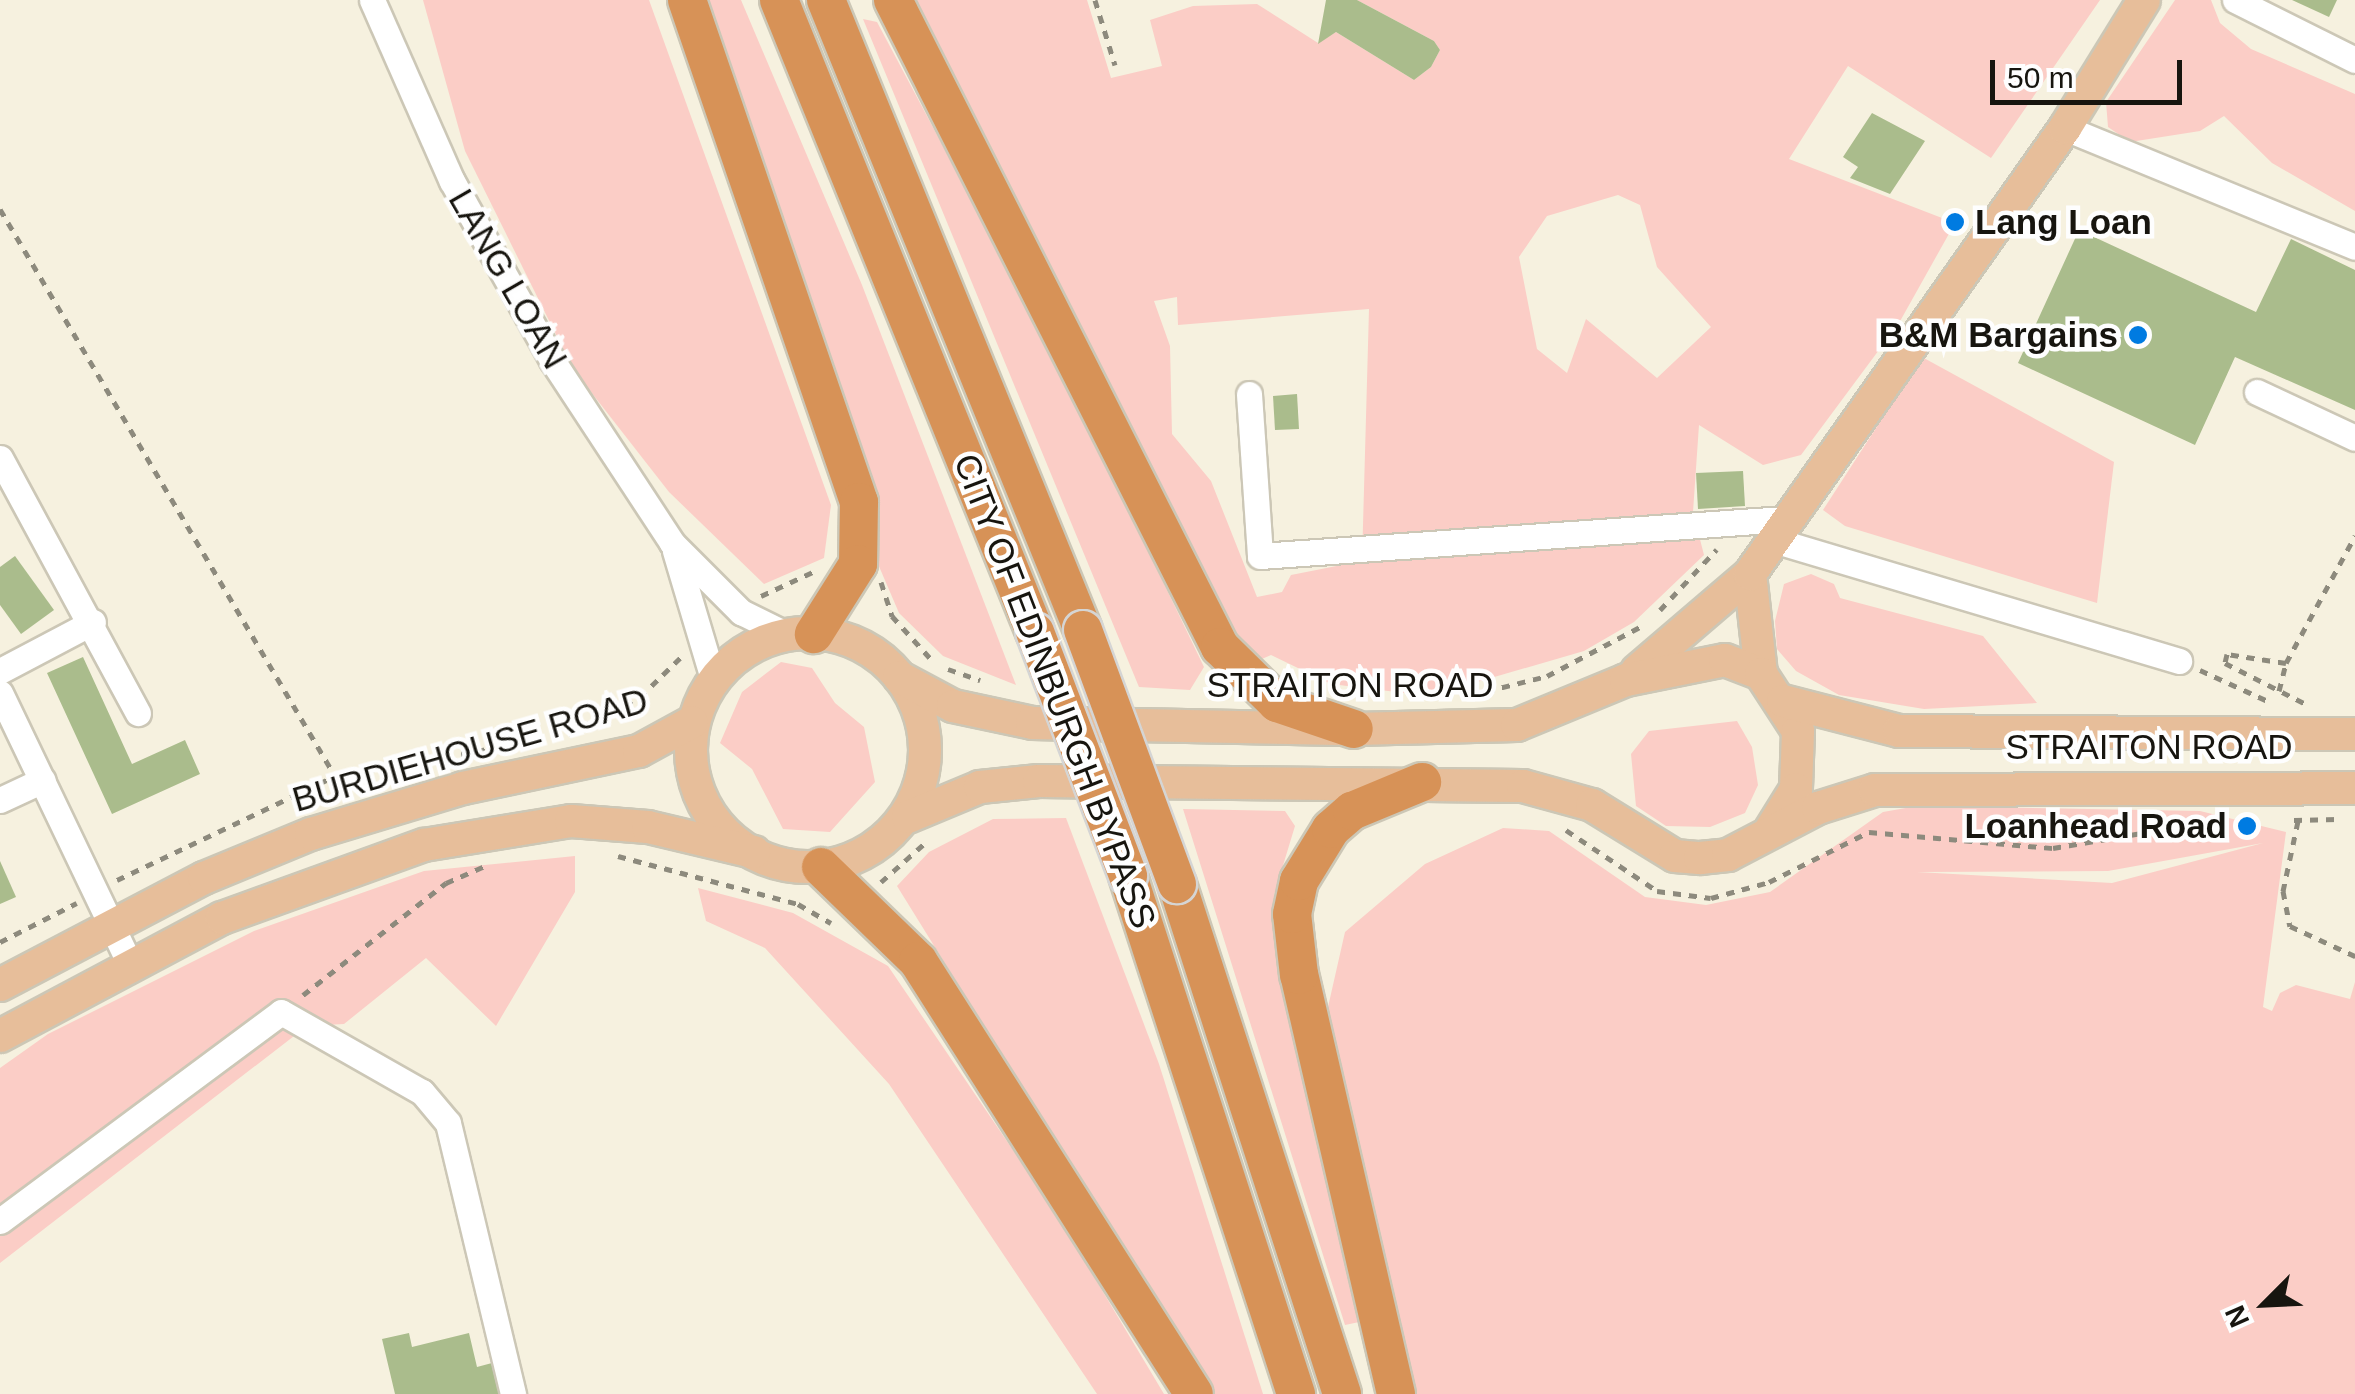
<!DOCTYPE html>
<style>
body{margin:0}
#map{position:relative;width:2355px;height:1394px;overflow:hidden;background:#f6f1df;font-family:Arial,sans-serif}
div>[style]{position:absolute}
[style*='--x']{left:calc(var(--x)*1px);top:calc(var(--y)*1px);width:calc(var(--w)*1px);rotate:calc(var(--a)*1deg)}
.green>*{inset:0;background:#fbcdc6}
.building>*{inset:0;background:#aabc8c}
.path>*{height:5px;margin-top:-2.5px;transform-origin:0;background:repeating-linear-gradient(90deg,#8d8a7d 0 8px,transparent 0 16px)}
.roads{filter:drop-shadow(2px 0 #ccc7b6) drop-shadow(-2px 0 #ccc7b6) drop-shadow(0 2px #ccc7b6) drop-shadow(0 -2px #ccc7b6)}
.minor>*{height:25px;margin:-12.5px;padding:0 12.5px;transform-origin:12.5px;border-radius:12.5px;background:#fff}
.major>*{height:32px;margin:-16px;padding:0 16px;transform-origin:16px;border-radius:16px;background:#e7be9a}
.major>.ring{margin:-16px;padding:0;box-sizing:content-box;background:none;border:32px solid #e7be9a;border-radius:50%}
.highway>*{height:38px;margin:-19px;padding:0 19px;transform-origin:19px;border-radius:19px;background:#d79257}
.bridges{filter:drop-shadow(2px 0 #d5d5d4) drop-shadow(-2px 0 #d5d5d4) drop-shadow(0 2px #d5d5d4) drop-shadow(0 -2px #d5d5d4)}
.highway-bridge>*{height:38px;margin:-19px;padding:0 19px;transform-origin:19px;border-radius:19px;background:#d79257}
.dots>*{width:28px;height:28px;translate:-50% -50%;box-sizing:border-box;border:5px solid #fefefe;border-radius:50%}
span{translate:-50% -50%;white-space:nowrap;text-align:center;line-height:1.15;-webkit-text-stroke:9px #fefefe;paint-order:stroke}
.poi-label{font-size:35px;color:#17150f;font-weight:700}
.left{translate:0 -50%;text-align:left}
.right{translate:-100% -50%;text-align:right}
.street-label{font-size:35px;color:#17150f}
.north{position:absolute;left:2215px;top:1254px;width:100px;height:100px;-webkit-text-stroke:8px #fefefe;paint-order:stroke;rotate:246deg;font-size:28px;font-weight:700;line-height:40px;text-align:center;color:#17150f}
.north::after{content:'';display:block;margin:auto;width:35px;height:45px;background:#17150f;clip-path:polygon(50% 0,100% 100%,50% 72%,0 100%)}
.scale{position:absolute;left:1990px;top:60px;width:192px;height:45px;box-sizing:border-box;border:5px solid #17150f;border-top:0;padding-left:12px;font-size:30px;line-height:35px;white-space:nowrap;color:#17150f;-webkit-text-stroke:8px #fefefe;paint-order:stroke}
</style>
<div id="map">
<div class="green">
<i style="clip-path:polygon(423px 0,649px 0,831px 505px,824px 558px,764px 584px,669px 492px,573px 369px,465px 151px)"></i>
<i style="clip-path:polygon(698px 0,741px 0,862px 285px,1016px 685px,943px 656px,899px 613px,872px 550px)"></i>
<i style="clip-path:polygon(evenodd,911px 0,1087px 0,1111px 78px,1162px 66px,1150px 20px,1193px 6px,1257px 4px,1318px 43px,1336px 32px,1414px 80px,1431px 67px,1440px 50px,1434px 41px,1357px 0,2100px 0,1991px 158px,1848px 66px,1789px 159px,1955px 223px,1899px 323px,1801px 455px,1763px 465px,1699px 425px,1693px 512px,1704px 555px,1634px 622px,1584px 651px,1429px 696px,1331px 684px,1271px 655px,1255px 662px,1209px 598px,911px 0,1618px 195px,1640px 205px,1657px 267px,1711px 327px,1657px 378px,1586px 319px,1567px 373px,1537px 349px,1519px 257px,1547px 216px,1618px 195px,911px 0,1177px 297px,1178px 325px,1369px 309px,1362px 561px,1291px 575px,1282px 592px,1257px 597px,1211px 481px,1172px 434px,1170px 346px,1154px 301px,1177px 297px)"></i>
<i style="clip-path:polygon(2175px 0,2211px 0,2220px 23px,2251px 49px,2355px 94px,2355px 211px,2272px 163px,2224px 116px,2200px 131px,2130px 142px,2108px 127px,2106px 102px)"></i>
<i style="clip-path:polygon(863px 19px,877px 22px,1054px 355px,1204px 667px,1190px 690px,1139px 687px)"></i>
<i style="clip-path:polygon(1922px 357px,2114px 462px,2097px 603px,1845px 526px,1823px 510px)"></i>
<i style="clip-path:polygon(1811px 574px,1834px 584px,1840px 598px,1983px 636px,2037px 703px,1924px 709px,1839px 695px,1796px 671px,1777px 649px,1775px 621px,1784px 584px)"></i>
<i style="clip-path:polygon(781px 662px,812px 668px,835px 703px,864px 727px,875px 782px,830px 832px,783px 829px,752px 769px,720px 743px,742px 692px)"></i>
<i style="clip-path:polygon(1737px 721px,1752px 747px,1758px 785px,1745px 813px,1710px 827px,1666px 826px,1636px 806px,1631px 754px,1649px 731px)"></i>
<i style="clip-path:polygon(evenodd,1917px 806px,2200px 811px,2286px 832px,2263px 1007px,2272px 1011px,2280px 993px,2296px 985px,2350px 999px,2355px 982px,2355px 1394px,1409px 1394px,1328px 1007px,1345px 932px,1425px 864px,1503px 828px,1549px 831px,1645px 897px,1706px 905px,1770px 892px,1883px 812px,1917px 806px,2263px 843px,2112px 883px,1917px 872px,2108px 871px,2263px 843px)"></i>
<i style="clip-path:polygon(1183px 809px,1285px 811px,1295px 826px,1274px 895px,1274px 943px,1364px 1321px,1345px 1325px)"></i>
<i style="clip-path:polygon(1066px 818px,1159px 1064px,1263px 1394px,1212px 1394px,897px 886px,929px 852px,993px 819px)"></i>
<i style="clip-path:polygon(575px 856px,575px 892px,496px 1026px,426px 958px,344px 1024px,307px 1026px,0 1263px,0 1068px,48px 1034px,254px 931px,424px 871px)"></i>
<i style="clip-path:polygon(698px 888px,793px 913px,888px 966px,1057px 1215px,1164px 1394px,1097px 1394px,889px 1084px,765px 948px,706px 921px)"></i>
</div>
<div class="building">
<i style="clip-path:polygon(1326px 0,1357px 0,1434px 41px,1440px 50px,1431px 67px,1414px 80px,1336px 32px,1318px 44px)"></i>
<i style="clip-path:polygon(2292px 0,2337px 0,2329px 17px)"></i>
<i style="clip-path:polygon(1872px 113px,1925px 141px,1890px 194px,1850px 178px,1858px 167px,1843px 157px)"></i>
<i style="clip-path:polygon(2079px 230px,2256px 312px,2291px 239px,2355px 270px,2355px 410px,2235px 357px,2195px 445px,2018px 363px)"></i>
<i style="clip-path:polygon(1297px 394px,1299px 429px,1275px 430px,1273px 396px)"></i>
<i style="clip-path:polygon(1743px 471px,1745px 506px,1698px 509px,1696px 473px)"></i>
<i style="clip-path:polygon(15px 556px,54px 610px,21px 634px,0 605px,0 567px)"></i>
<i style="clip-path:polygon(83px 657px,132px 764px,185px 740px,200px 774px,112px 814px,47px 673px)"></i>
<i style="clip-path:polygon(0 861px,16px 897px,0 904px)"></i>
<i style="clip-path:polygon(409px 1333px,412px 1347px,469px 1333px,477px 1367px,492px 1363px,499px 1394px,395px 1394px,382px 1339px)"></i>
</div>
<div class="path">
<i style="--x:1095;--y:0;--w:68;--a:72.9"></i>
<i style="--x:0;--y:209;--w:659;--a:59.42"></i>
<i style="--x:881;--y:582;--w:36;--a:72"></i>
<i style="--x:892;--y:616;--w:57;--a:47.9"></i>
<i style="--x:761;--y:596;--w:60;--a:-24.8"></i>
<i style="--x:1660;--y:610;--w:83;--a:-46.9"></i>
<i style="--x:2286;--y:663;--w:60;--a:-171.3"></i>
<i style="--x:2227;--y:654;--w:9;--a:103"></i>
<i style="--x:2225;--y:663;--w:89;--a:26.9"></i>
<i style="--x:948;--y:669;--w:34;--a:19"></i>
<i style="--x:2200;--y:670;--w:79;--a:24.6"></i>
<i style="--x:2279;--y:691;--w:29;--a:-76"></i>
<i style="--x:2286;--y:663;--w:145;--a:-61.5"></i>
<i style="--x:1471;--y:695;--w:78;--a:-14"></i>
<i style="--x:1547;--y:676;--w:105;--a:-27.8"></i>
<i style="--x:568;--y:734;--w:81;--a:-27.2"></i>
<i style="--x:640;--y:697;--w:57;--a:-44.3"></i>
<i style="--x:2294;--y:820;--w:44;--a:-1.3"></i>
<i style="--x:2298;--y:821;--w:72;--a:102.1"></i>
<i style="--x:2283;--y:891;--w:36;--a:79"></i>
<i style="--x:2290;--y:926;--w:72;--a:24.8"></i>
<i style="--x:1566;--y:830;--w:110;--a:33.8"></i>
<i style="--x:1657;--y:891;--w:54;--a:7.4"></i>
<i style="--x:1711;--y:898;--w:60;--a:-15.4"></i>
<i style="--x:1769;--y:882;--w:112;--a:-26.6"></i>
<i style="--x:1869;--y:832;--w:185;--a:5"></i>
<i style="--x:2053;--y:848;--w:168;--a:-9.6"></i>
<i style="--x:618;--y:856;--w:186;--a:14.9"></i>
<i style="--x:798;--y:904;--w:38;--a:30"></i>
<i style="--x:117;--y:880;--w:242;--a:-25.5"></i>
<i style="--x:335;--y:776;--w:191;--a:-10"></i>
<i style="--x:881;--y:882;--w:59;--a:-41.6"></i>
<i style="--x:0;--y:942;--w:86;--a:-26.9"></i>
<i style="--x:303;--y:995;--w:182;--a:-38.1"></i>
<i style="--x:446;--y:883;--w:43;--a:-23.6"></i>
</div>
<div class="roads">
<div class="minor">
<i style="--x:372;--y:0;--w:198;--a:66.2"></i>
<i style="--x:452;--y:181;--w:205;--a:60.8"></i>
<i style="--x:552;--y:360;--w:219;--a:56.7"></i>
<i style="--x:672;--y:543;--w:98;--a:45"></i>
<i style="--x:741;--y:612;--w:52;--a:26.1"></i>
<i style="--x:2235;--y:0;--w:134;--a:26.6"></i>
<i style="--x:2065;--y:128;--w:313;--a:22.3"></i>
<i style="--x:2257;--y:392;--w:108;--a:25.1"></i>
<i style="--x:1249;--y:394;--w:162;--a:86.1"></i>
<i style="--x:1260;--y:556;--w:525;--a:-4.04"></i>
<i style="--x:0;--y:458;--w:290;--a:61.6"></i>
<i style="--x:1770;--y:539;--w:427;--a:16.6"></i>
<i style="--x:675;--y:551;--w:129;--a:73.4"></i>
<i style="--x:0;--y:671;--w:105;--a:-27.8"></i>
<i style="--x:0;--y:693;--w:298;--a:64.4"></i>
<i style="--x:0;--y:800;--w:47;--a:-24.9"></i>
<i style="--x:0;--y:1221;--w:350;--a:-36.6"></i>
<i style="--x:281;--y:1012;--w:162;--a:29.6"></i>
<i style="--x:422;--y:1092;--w:40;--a:50"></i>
<i style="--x:448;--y:1123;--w:279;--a:76.5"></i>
</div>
<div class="major">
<i style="--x:1750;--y:574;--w:101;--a:83.7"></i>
<i class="ring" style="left:691px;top:633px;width:202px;height:202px"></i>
<i style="--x:1637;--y:671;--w:149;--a:-40.6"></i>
<i style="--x:1750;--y:574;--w:546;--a:-54.77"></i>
<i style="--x:2065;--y:128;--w:150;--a:-58.3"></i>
<i style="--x:899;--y:677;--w:61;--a:28.2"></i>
<i style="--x:953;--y:706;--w:81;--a:12.1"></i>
<i style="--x:1032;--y:723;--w:322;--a:1.1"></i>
<i style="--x:1354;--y:729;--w:163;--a:-1.4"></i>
<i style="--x:1517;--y:725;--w:118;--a:-22.4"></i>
<i style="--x:1626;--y:680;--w:101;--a:-11.4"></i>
<i style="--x:1725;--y:660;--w:39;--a:21"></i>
<i style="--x:1761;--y:674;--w:68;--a:57"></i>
<i style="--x:1798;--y:731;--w:58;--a:92"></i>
<i style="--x:1796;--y:789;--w:47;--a:122"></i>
<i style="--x:1783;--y:701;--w:120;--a:14.5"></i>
<i style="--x:1899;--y:731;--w:456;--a:0.4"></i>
<i style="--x:908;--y:817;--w:78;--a:-22.6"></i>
<i style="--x:980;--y:787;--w:59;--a:-5.8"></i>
<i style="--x:1039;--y:781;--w:484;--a:0.6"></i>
<i style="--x:1523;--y:786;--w:72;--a:15.4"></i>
<i style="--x:1592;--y:805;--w:97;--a:31.6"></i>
<i style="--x:1675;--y:856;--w:25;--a:5"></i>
<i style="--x:1700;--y:858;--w:28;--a:-6"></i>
<i style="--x:1728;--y:855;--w:102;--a:-27.6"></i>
<i style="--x:1818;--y:808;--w:60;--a:-17.5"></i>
<i style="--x:1875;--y:790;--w:480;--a:-0.2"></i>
<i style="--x:0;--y:985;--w:230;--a:-27.7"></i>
<i style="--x:204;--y:878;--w:116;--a:-22.4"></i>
<i style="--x:311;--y:834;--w:159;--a:-16.8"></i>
<i style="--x:463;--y:788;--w:180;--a:-11.9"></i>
<i style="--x:639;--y:751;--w:60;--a:-28.7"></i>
<i style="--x:0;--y:1036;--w:251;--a:-28"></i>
<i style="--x:222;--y:918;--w:215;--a:-19.9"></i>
<i style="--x:424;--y:845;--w:149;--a:-9.3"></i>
<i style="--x:571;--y:821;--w:77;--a:4.5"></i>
<i style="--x:648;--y:827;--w:109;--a:13.3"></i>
</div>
<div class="highway">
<i style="--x:687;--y:0;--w:531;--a:71.09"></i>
<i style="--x:859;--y:502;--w:62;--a:90.9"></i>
<i style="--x:858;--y:564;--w:83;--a:122.2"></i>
<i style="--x:779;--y:0;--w:682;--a:67.95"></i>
<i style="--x:826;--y:0;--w:680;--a:67.81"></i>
<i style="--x:893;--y:0;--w:725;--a:63.19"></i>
<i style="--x:1220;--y:647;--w:80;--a:44.5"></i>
<i style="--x:1277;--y:703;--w:81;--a:18.7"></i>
<i style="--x:821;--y:867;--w:135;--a:44.1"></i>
<i style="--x:918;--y:961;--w:513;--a:57.49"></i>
<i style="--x:1128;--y:876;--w:545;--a:72.03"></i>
<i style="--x:1177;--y:884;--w:536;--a:72.07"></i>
<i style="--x:1396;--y:1394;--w:430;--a:-103"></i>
<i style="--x:1299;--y:975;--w:61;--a:-96.5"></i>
<i style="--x:1292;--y:914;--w:34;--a:-78"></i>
<i style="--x:1299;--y:881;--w:61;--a:-58.4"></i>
<i style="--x:1331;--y:829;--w:28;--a:-41"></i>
<i style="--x:1352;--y:811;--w:76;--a:-22.5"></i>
</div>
</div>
<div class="bridges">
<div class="highway-bridge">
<i style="--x:1083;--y:630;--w:271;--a:69.7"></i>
<i style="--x:1035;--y:632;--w:261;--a:69.1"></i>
</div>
</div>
<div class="dots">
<i style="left:1955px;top:222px;background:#007be1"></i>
<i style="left:2138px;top:335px;background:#007be1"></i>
<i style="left:2247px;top:826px;background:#007be1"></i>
</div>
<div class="poi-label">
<span class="left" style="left:1975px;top:222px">Lang Loan</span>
<span class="right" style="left:2118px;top:335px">B&amp;M Bargains</span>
<span class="right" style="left:2227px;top:826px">Loanhead Road</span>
</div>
<div class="street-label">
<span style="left:508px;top:279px;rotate:60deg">LANG LOAN</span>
<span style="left:1350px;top:685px">STRAITON ROAD</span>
<span style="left:1055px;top:691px;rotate:69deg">CITY OF EDINBURGH BYPASS</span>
<span style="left:2149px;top:747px">STRAITON ROAD</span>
<span style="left:470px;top:750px;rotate:-16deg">BURDIEHOUSE ROAD</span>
</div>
<div class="north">N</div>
<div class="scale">50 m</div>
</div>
